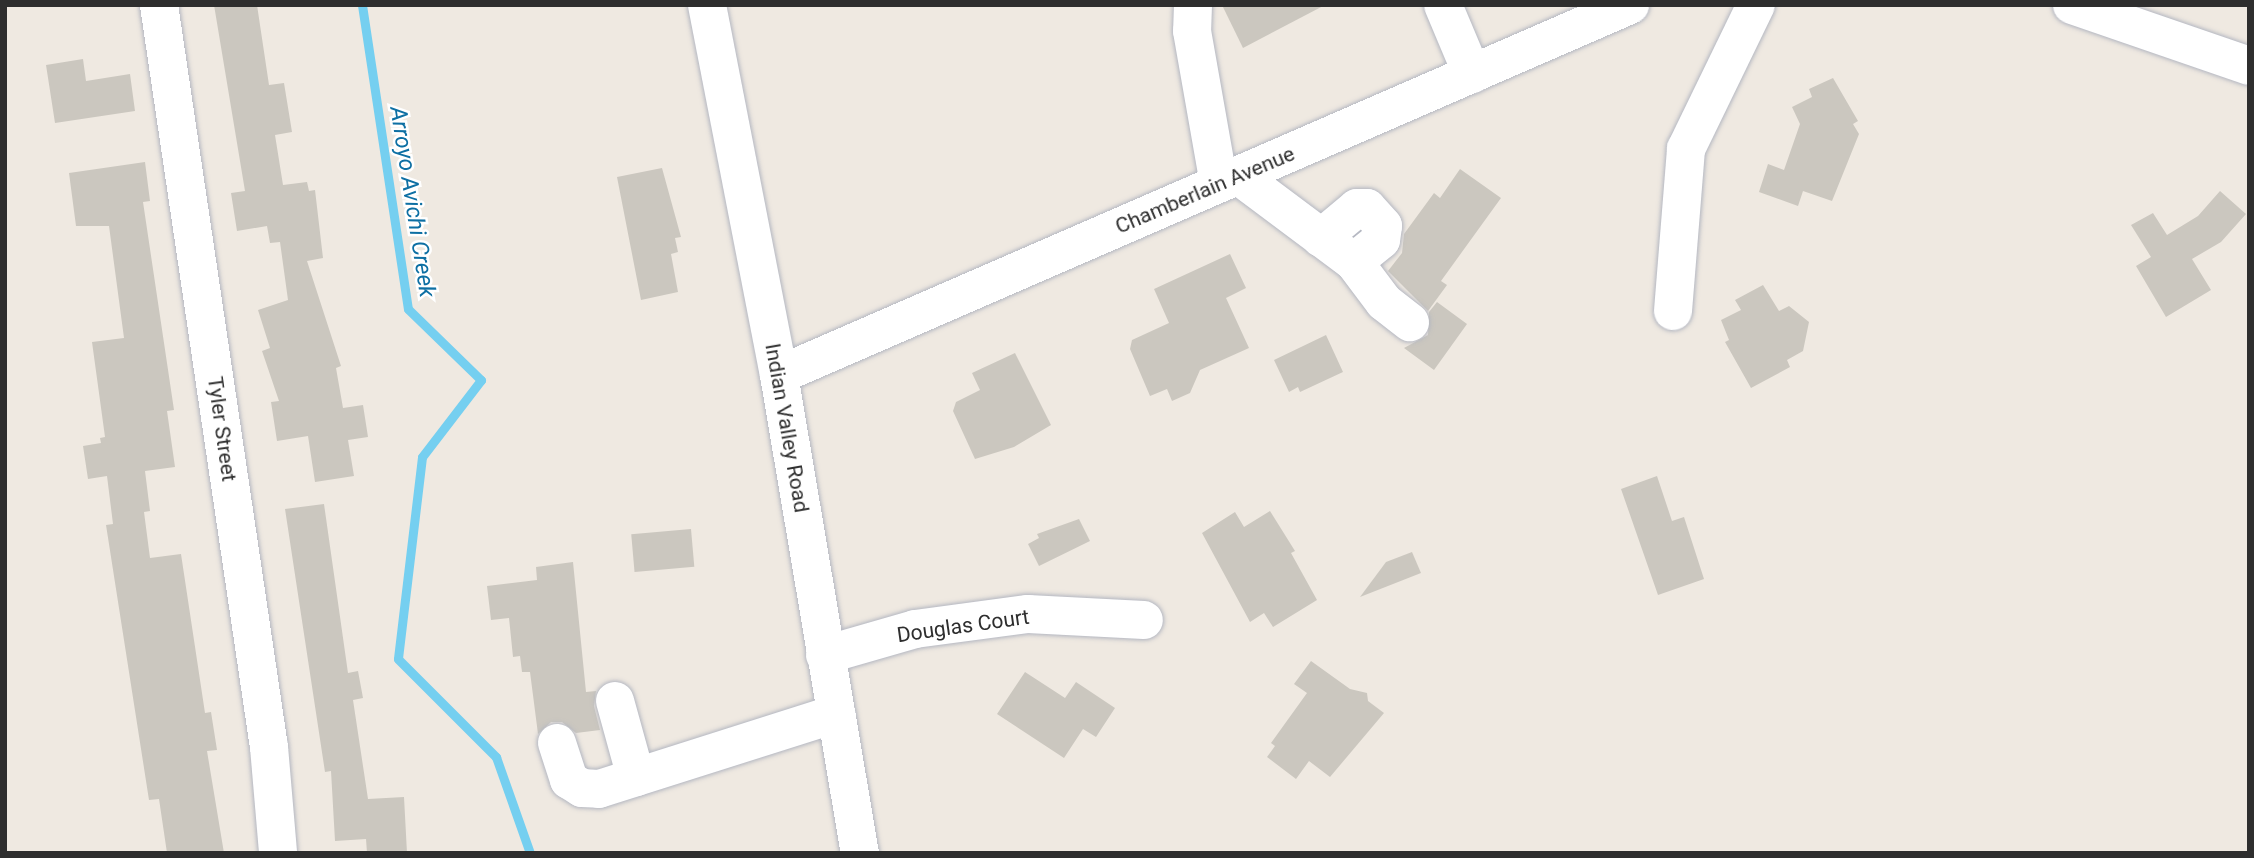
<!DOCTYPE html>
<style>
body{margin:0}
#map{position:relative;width:2254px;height:858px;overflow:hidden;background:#efe9e1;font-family:Roboto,sans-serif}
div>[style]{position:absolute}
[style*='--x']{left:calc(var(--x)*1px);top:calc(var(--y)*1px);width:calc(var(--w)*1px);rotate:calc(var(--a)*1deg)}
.stream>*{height:9px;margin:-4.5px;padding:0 4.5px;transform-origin:4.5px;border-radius:4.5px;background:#75cff0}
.building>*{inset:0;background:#cbc7bf;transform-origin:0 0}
.roads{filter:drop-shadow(0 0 2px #b4b7c1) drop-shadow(0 0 2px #b4b7c1)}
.minor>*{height:38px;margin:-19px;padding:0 19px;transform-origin:19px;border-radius:19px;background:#fff}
span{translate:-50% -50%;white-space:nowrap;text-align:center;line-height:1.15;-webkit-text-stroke:5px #fff;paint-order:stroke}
.street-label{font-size:21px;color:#2e2e2e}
.water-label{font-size:23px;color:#0d6fa3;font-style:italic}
.frame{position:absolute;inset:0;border:7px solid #2e2e2e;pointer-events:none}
</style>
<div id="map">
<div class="stream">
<i style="--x:362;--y:5;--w:307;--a:81.4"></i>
<i style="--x:408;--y:309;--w:102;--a:44.2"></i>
<i style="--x:481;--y:380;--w:97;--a:127.5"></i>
<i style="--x:422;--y:457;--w:203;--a:96.8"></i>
<i style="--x:398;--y:659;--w:139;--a:45"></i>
<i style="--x:496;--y:757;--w:102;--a:70.5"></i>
</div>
<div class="building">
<i style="clip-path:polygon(214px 5px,257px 5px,269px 85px,284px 83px,292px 132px,275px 135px,283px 185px,307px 182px,309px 191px,315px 190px,323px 258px,307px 261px,341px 366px,336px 368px,343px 408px,363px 405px,368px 437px,348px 440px,354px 476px,315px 482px,308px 436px,277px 441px,271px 402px,279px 401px,262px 351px,270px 348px,258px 310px,288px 300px,280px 242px,270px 243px,267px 226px,237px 231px,231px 193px,245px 191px)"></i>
<i style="clip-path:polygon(1222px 5px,1325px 5px,1243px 48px)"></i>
<i style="clip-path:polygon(83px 59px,86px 81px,130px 74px,135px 111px,55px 123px,46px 65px)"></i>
<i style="clip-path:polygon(1833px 78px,1858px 121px,1853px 124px,1859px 134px,1832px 201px,1803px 191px,1798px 206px,1759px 192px,1768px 164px,1784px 170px,1800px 124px,1792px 107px,1812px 97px,1809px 89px)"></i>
<i style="clip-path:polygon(145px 162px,150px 201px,143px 202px,174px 410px,167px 411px,175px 467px,145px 471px,150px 511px,144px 512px,150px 558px,181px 554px,205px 713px,211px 712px,217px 750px,207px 751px,224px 853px,167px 853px,159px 799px,149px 800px,106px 525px,113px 524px,107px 476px,88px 479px,83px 446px,101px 443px,100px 438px,105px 437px,92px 342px,124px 338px,109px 226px,76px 226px,69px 173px)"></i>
<i style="clip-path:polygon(662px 168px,681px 237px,675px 238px,678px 252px,671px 254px,678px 292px,641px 300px,617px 177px)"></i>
<i style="clip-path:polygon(1460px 169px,1501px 198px,1441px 281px,1447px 285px,1428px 311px,1388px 271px,1402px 253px,1404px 234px,1434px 193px,1440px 198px)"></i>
<i style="clip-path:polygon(2220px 191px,2246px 214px,2221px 242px,2192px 259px,2211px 290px,2166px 317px,2136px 266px,2151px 257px,2131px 225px,2153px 213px,2167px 235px,2198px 216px)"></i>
<i style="clip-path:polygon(1230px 254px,1246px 288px,1226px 298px,1249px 348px,1200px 370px,1190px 393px,1172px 401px,1167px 389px,1150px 396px,1130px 349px,1132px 340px,1169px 323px,1154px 289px)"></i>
<i style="clip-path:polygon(1763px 285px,1779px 311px,1789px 306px,1809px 322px,1803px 351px,1787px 360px,1790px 367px,1751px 388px,1725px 342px,1729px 340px,1721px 320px,1741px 310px,1735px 300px)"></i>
<i style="clip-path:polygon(1437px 302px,1467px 324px,1434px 370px,1404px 348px,1428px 335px,1429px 312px)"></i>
<i style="clip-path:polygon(1326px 335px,1343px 372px,1300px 392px,1298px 387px,1289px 392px,1274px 360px)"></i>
<i style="clip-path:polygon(1015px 353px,1051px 425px,1014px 447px,975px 459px,953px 411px,956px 402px,980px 390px,972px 373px)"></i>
<i style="clip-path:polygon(1657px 476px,1672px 521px,1684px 517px,1704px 579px,1658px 595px,1621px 489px)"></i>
<i style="clip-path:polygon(324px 504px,348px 673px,358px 671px,363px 698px,353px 700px,368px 799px,404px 797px,407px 853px,367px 853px,366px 839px,335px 841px,331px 771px,325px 772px,285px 509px)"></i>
<i style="clip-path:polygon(1270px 511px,1295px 551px,1291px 553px,1317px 600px,1273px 627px,1264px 613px,1250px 622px,1202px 533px,1235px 512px,1244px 527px)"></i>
<i style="clip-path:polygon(1079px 519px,1090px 541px,1039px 566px,1028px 544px,1039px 538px,1037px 534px)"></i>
<i style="left:691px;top:529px;width:38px;height:60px;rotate:85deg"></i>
<i style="clip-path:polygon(1412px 552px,1421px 573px,1360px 597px,1386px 562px)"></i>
<i style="clip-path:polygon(573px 562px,586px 692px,596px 691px,594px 706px,600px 730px,576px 733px,562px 722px,551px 722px,538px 734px,530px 672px,522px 672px,520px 656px,513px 657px,509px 618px,491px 620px,487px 586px,537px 580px,536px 567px)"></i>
<i style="clip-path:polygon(1311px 661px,1350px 689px,1367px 693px,1368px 701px,1384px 713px,1330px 777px,1309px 761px,1296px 779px,1267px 757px,1275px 746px,1271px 743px,1307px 693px,1294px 684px)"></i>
<i style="clip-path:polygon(1025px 672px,1065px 698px,1076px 682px,1115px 708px,1096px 737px,1083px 729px,1064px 758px,997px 714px)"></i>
</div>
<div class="roads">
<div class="minor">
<i style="--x:159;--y:5;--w:750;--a:81.57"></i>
<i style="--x:269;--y:747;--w:106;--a:85.1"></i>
<i style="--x:707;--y:5;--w:377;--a:79"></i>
<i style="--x:779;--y:375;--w:485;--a:80.4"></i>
<i style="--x:1193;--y:5;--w:26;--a:92"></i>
<i style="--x:1192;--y:31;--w:155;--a:80"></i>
<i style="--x:1443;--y:5;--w:75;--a:67.2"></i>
<i style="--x:2072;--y:5;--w:187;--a:19"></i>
<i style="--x:1239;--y:176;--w:144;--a:36.8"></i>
<i style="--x:1354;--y:262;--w:50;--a:53.1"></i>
<i style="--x:1384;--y:302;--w:33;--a:38"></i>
<i style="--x:1321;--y:238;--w:47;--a:-39.8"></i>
<i style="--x:1357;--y:208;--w:10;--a:0"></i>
<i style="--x:1367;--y:208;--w:24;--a:48"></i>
<i style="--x:1383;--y:226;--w:14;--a:98"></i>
<i style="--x:1381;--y:240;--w:35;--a:141"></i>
<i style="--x:1673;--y:311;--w:163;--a:-85.4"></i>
<i style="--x:1686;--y:149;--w:160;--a:-64.1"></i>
<i style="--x:779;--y:375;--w:928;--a:-23.5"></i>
<i style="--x:825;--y:655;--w:94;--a:-16.1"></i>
<i style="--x:915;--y:629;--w:114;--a:-7.6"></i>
<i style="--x:1028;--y:614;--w:116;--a:3"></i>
<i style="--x:615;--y:701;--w:79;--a:74.6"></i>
<i style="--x:557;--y:743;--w:39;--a:72"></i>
<i style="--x:569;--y:780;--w:15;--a:32"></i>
<i style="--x:582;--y:788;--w:17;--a:3"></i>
<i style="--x:599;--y:789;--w:249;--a:-17.6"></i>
</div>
</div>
<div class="street-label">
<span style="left:1205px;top:190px;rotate:-23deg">Chamberlain Avenue</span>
<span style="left:787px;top:428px;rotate:80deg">Indian Valley Road</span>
<span style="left:222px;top:429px;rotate:82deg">Tyler Street</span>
<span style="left:963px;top:626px;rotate:-8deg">Douglas Court</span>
</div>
<div class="water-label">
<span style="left:412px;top:202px;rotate:81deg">Arroyo Avichi Creek</span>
</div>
<div class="frame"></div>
</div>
